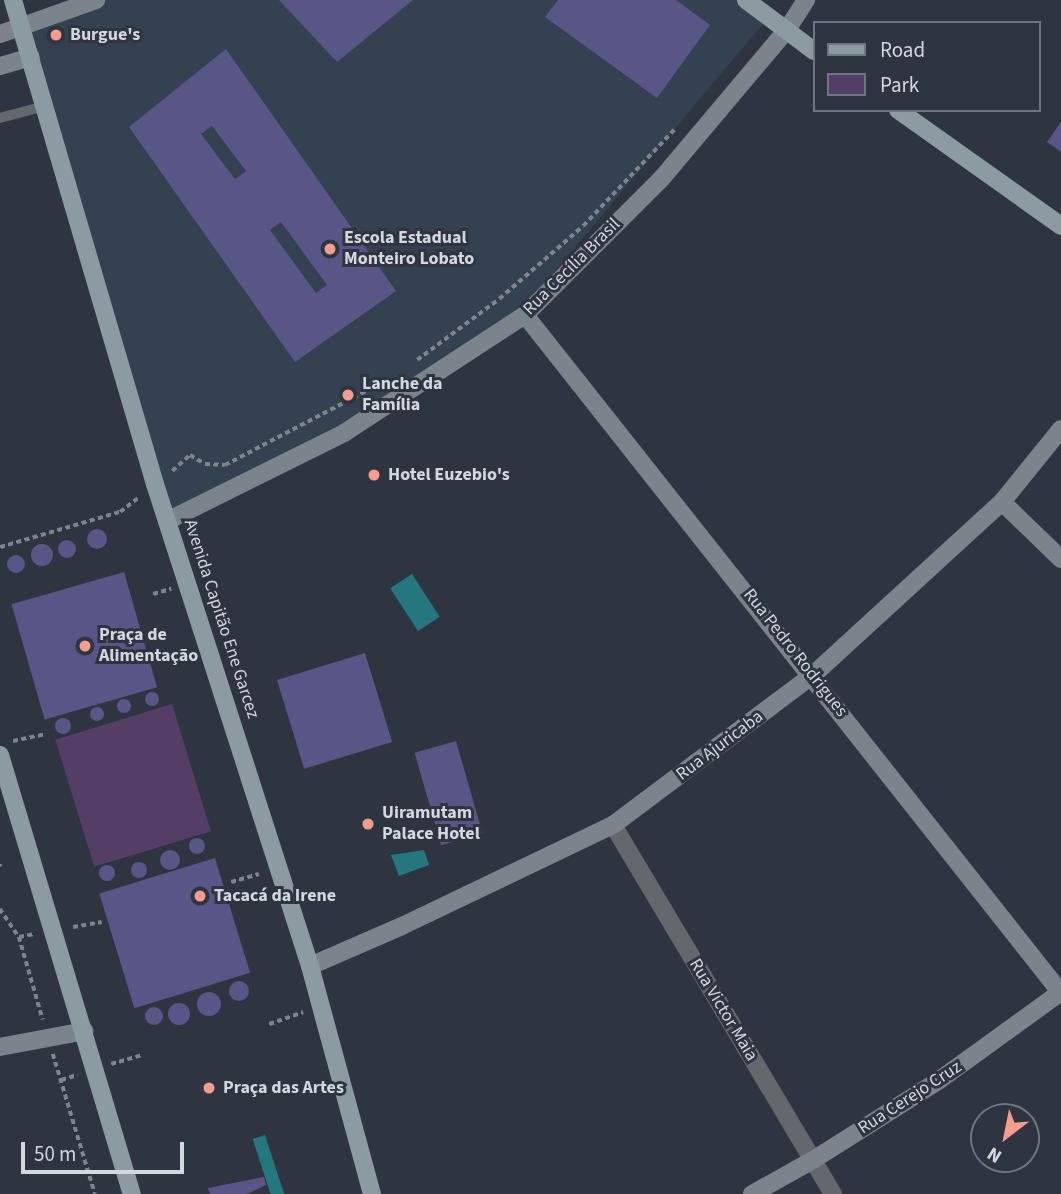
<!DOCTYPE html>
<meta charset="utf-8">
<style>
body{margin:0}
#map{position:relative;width:1061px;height:1194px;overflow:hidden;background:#2e3540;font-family:"Source Sans 3",sans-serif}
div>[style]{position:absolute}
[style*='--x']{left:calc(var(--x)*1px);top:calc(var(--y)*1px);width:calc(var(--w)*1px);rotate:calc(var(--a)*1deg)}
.built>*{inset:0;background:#354050}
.green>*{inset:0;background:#553e66;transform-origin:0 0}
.water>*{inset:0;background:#24767f;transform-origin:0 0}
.building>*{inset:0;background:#575686;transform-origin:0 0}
.round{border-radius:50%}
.path>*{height:3.5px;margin-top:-1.75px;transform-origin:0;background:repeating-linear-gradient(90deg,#7e848d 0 5px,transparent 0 8.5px)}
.lane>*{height:10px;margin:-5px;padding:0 5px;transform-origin:5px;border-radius:5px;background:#62686c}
.street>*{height:18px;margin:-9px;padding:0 9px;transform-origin:9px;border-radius:9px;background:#62686c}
.secondary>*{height:18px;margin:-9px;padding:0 9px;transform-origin:9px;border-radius:9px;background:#7a848a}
.primary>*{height:18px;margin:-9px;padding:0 9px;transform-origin:9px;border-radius:9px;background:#8d9aa1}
.dots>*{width:19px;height:19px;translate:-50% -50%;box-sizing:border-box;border:4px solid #2e3540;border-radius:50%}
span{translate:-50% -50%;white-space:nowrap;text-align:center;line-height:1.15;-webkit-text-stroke:6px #2e3540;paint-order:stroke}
.poi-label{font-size:18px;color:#d3d7de;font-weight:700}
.left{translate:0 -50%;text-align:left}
.street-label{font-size:18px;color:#d3d7de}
.legend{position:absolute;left:813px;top:21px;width:228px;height:91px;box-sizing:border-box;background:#2e3540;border:2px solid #70767f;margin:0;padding:9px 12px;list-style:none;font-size:21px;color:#d3d7de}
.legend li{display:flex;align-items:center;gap:14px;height:35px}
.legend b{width:35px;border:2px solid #70767f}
.north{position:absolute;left:970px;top:1103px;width:70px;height:70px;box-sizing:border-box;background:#2e3540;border:2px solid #70767f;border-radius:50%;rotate:212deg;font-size:19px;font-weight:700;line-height:28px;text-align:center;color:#d3d7de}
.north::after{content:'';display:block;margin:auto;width:24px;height:32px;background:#f59c90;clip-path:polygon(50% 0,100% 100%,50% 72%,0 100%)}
.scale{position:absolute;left:21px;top:1142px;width:163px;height:32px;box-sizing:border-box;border:4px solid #d3d7de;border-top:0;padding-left:9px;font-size:21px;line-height:24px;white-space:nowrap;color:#d3d7de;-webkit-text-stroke:5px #2e3540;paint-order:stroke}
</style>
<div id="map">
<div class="built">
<i style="clip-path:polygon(96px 0,743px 0,768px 18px,509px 326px,350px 425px,167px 520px,22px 28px)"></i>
</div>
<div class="green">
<i style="left:172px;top:704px;width:133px;height:122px;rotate:73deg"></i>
</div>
<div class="water">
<i style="left:412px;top:574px;width:51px;height:26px;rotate:57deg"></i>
<i style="clip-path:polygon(424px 850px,429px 865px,399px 876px,391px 855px)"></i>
<i style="left:265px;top:1135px;width:62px;height:13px;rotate:72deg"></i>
</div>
<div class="building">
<i style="clip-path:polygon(279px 0,413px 0,337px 62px)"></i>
<i style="clip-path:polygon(558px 0,676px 0,710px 25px,657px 98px,545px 17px)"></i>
<i style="clip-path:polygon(evenodd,226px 49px,396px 291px,295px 362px,129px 127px,226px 49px,212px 126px,246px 171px,235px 179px,201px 134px,212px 126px,226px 49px,281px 222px,327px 285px,316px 293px,270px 230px,281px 222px)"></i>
<i style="clip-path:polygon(1061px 122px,1061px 152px,1047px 142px)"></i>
<i class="round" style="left:87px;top:529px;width:20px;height:20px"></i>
<i class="round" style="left:58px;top:540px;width:18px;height:18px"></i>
<i class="round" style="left:31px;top:544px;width:22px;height:22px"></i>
<i class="round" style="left:7px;top:555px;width:18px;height:18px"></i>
<i style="left:124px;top:572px;width:120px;height:117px;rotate:74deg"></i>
<i style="left:365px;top:653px;width:93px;height:92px;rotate:73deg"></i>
<i class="round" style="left:145px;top:692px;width:14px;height:14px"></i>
<i class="round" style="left:117px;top:699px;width:14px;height:14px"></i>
<i class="round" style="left:90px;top:707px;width:14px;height:14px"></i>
<i class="round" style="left:55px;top:718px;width:16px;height:16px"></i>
<i style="left:456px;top:741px;width:96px;height:43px;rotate:74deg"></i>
<i class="round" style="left:189px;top:838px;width:16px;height:16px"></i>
<i class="round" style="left:160px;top:850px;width:20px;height:20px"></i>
<i style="left:215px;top:858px;width:120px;height:121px;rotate:73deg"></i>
<i class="round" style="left:131px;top:862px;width:16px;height:16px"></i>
<i class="round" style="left:99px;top:865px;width:16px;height:16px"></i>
<i class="round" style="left:229px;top:981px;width:20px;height:20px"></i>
<i class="round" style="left:197px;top:992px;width:24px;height:24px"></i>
<i class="round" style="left:168px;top:1003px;width:22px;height:22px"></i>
<i class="round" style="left:145px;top:1007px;width:18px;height:18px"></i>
<i style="clip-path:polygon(264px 1177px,266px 1185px,247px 1194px,210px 1194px,208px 1188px)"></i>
</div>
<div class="path">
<i style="--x:417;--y:360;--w:102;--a:-36.6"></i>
<i style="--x:499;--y:299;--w:111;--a:-41"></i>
<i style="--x:583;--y:226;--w:135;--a:-46.5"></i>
<i style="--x:172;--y:471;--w:24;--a:-42"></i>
<i style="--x:190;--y:455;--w:17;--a:31"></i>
<i style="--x:205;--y:464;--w:20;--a:3"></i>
<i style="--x:225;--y:465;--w:176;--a:-27.7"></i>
<i style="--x:0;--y:547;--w:125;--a:-16.3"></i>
<i style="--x:120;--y:512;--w:23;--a:-38"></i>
<i style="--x:153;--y:594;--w:19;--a:-16"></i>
<i style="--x:13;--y:741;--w:33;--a:-12"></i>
<i style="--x:0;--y:864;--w:3;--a:90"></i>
<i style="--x:231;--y:882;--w:29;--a:-16"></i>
<i style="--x:0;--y:909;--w:34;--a:56"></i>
<i style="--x:19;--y:937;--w:86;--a:73.9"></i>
<i style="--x:73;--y:927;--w:29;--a:-10"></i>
<i style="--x:19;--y:937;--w:15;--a:-11"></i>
<i style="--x:269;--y:1024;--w:36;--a:-19"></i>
<i style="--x:53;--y:1054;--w:146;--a:73.3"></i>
<i style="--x:111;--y:1064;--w:33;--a:-16"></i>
<i style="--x:61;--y:1080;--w:17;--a:-17"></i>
</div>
<div class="lane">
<i style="--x:0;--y:118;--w:47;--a:-14.9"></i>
</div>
<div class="street">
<i style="--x:613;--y:825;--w:430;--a:59.2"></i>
</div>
<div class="secondary">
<i style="--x:0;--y:34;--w:102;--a:-19.5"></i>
<i style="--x:0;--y:66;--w:32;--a:-16"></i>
<i style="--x:525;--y:315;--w:864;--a:51.67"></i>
<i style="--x:1002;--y:502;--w:82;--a:44"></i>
<i style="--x:167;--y:521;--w:198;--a:-26.4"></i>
<i style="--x:344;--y:433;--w:216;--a:-33.1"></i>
<i style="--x:525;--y:315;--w:194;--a:-45"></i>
<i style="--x:662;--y:178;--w:192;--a:-49.9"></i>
<i style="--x:786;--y:31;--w:37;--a:-57"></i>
<i style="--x:310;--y:966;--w:100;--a:-23.5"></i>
<i style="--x:402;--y:926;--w:234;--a:-25.6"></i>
<i style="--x:613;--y:825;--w:250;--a:-36.9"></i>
<i style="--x:813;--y:675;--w:256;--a:-42.5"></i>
<i style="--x:1002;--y:502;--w:94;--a:-51.1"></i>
<i style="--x:0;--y:1047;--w:86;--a:-10.7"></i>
<i style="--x:752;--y:1194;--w:70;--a:-29.1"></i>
<i style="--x:813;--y:1160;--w:148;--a:-32.3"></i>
<i style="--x:938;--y:1081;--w:152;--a:-35.9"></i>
</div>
<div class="primary">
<i style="--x:13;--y:0;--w:504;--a:73.65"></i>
<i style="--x:155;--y:484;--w:506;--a:72.17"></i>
<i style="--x:310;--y:966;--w:236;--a:74.8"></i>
<i style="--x:746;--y:0;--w:85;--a:36.9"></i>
<i style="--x:898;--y:110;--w:200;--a:35.4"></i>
<i style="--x:0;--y:755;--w:458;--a:73.3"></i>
</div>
<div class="dots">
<i style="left:56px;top:35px;background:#f59c90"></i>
<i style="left:330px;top:249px;background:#f59c90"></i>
<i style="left:348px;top:395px;background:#f59c90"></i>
<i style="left:374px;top:475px;background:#f59c90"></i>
<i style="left:85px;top:646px;background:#f59c90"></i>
<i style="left:368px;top:824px;background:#f59c90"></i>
<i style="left:200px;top:896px;background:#f59c90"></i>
<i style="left:209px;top:1088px;background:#f59c90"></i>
</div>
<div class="poi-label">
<span class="left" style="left:70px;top:35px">Burgue's</span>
<span class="left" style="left:344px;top:249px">Escola Estadual<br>Monteiro Lobato</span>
<span class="left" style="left:362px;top:395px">Lanche da<br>Família</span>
<span class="left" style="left:388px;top:475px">Hotel Euzebio's</span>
<span class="left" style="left:99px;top:646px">Praça de<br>Alimentação</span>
<span class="left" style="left:382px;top:824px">Uiramutam<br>Palace Hotel</span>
<span class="left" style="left:214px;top:896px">Tacacá da Irene</span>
<span class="left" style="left:223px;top:1088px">Praça das Artes</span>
</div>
<div class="street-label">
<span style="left:572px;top:267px;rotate:-45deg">Rua Cecília Brasil</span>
<span style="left:221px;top:619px;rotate:72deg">Avenida Capitão Ene Garcez</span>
<span style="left:795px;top:653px;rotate:52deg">Rua Pedro Rodrigues</span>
<span style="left:720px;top:746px;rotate:-37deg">Rua Ajuricaba</span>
<span style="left:723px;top:1010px;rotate:59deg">Rua Victor Maia</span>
<span style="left:910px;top:1098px;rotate:-33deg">Rua Cerejo Cruz</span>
</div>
<ul class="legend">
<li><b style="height:9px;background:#8d9aa1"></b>Road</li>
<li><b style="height:19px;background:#553e66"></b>Park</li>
</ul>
<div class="north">N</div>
<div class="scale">50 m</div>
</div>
